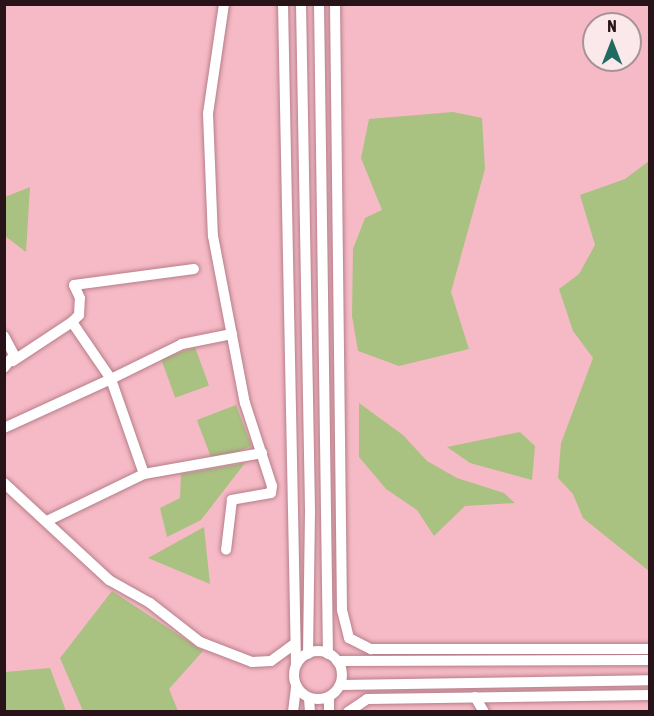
<!DOCTYPE html>
<style>
body{margin:0}
#map{position:relative;width:654px;height:716px;overflow:hidden;background:#f6bac6;font-family:"Asap Condensed",sans-serif}
div>[style]{position:absolute}
[style*='--x']{left:calc(var(--x)*1px);top:calc(var(--y)*1px);width:calc(var(--w)*1px);rotate:calc(var(--a)*1deg)}
.green>*{inset:0;background:#a9c281;transform-origin:0 0}
.roads{filter:drop-shadow(0 0 2px #b57e89) drop-shadow(0 0 2px #b57e89)}
.minor>*{height:10px;margin:-5px;padding:0 5px;transform-origin:5px;border-radius:5px;background:#fff}
.minor>.ring{margin:-5px;padding:0;box-sizing:content-box;background:none;border:10px solid #fff;border-radius:50%}
span{translate:-50% -50%;white-space:nowrap;text-align:center;line-height:1.15;-webkit-text-stroke:4.5px #fbe8eb;paint-order:stroke}
.frame{position:absolute;inset:0;border:6px solid #281318;pointer-events:none}
.north{position:absolute;left:582px;top:12px;width:60px;height:60px;box-sizing:border-box;background:#fbe8eb;border:2px solid #a79397;border-radius:50%;rotate:0deg;font-size:16px;font-weight:700;line-height:24px;text-align:center;color:#281318}
.north::after{content:'';display:block;margin:auto;width:21px;height:27px;background:#206a62;clip-path:polygon(50% 0,100% 100%,50% 72%,0 100%)}
</style>
<div id="map">
<div class="green">
<i style="clip-path:polygon(453px 112px,482px 118px,485px 169px,451px 292px,469px 349px,399px 366px,358px 351px,352px 316px,353px 249px,365px 218px,382px 210px,361px 158px,369px 119px)"></i>
<i style="clip-path:polygon(649px 161px,649px 571px,583px 518px,573px 494px,558px 478px,561px 443px,593px 358px,573px 331px,559px 289px,579px 274px,595px 245px,580px 195px,625px 179px)"></i>
<i style="clip-path:polygon(30px 187px,26px 252px,5px 236px,5px 197px)"></i>
<i style="left:195px;top:347px;width:41px;height:36px;rotate:70deg"></i>
<i style="clip-path:polygon(359px 403px,403px 435px,427px 461px,457px 478px,504px 493px,515px 503px,465px 506px,434px 536px,417px 510px,386px 489px,359px 457px)"></i>
<i style="left:236px;top:405px;width:44px;height:42px;rotate:69deg"></i>
<i style="clip-path:polygon(520px 432px,535px 446px,532px 480px,470px 463px,447px 447px)"></i>
<i style="clip-path:polygon(245px 463px,201px 520px,167px 537px,160px 508px,180px 498px,181px 474px)"></i>
<i style="clip-path:polygon(204px 527px,210px 584px,148px 558px)"></i>
<i style="clip-path:polygon(112px 591px,203px 651px,169px 689px,178px 711px,83px 711px,60px 658px)"></i>
<i style="clip-path:polygon(50px 668px,66px 711px,5px 711px,5px 672px)"></i>
</div>
<div class="roads">
<div class="minor">
<i style="--x:224;--y:4;--w:111;--a:98.3"></i>
<i style="--x:208;--y:114;--w:122;--a:87.7"></i>
<i style="--x:213;--y:236;--w:170;--a:79.2"></i>
<i style="--x:245;--y:403;--w:87;--a:72"></i>
<i style="--x:272;--y:486;--w:7;--a:98"></i>
<i style="--x:271;--y:493;--w:40;--a:170"></i>
<i style="--x:232;--y:500;--w:50;--a:96.8"></i>
<i style="--x:283;--y:4;--w:660;--a:88.87"></i>
<i style="--x:301;--y:4;--w:507;--a:88.98"></i>
<i style="--x:310;--y:511;--w:143;--a:90.8"></i>
<i style="--x:319;--y:4;--w:650;--a:89.21"></i>
<i style="--x:335;--y:4;--w:606;--a:89.34"></i>
<i style="--x:342;--y:610;--w:29;--a:76"></i>
<i style="--x:349;--y:638;--w:25;--a:27"></i>
<i style="--x:371;--y:649;--w:279;--a:0"></i>
<i style="--x:72;--y:322;--w:10;--a:-45"></i>
<i style="--x:79;--y:315;--w:17;--a:-87"></i>
<i style="--x:80;--y:298;--w:14;--a:-115"></i>
<i style="--x:74;--y:285;--w:121;--a:-7.6"></i>
<i style="--x:4;--y:336;--w:21;--a:62"></i>
<i style="--x:14;--y:355;--w:16;--a:128"></i>
<i style="--x:4;--y:428;--w:118;--a:-24.6"></i>
<i style="--x:111;--y:379;--w:69;--a:-124.4"></i>
<i style="--x:72;--y:322;--w:71;--a:146.5"></i>
<i style="--x:144;--y:474;--w:120;--a:-10.1"></i>
<i style="--x:4;--y:483;--w:143;--a:42.7"></i>
<i style="--x:109;--y:580;--w:47;--a:29.3"></i>
<i style="--x:150;--y:603;--w:63;--a:38"></i>
<i style="--x:200;--y:642;--w:56;--a:21"></i>
<i style="--x:252;--y:662;--w:19;--a:-3"></i>
<i style="--x:271;--y:661;--w:27;--a:-36"></i>
<i style="--x:49;--y:520;--w:106;--a:-25.8"></i>
<i style="--x:144;--y:474;--w:101;--a:-109.2"></i>
<i style="--x:111;--y:379;--w:79;--a:-26.2"></i>
<i style="--x:182;--y:344;--w:51;--a:-11.3"></i>
<i class="ring" style="left:294px;top:651px;width:38px;height:38px"></i>
<i style="--x:337;--y:661;--w:313;--a:-0.2"></i>
<i style="--x:340;--y:685;--w:310;--a:-0.9"></i>
<i style="--x:329;--y:697;--w:15;--a:90"></i>
<i style="--x:475;--y:697;--w:17;--a:59"></i>
<i style="--x:309;--y:698;--w:14;--a:86"></i>
<i style="--x:293;--y:712;--w:26;--a:-83"></i>
<i style="--x:348;--y:712;--w:23;--a:-34"></i>
<i style="--x:367;--y:699;--w:283;--a:-0.8"></i>
</div>
</div>
<div class="frame"></div>
<div class="north">N</div>
</div>
